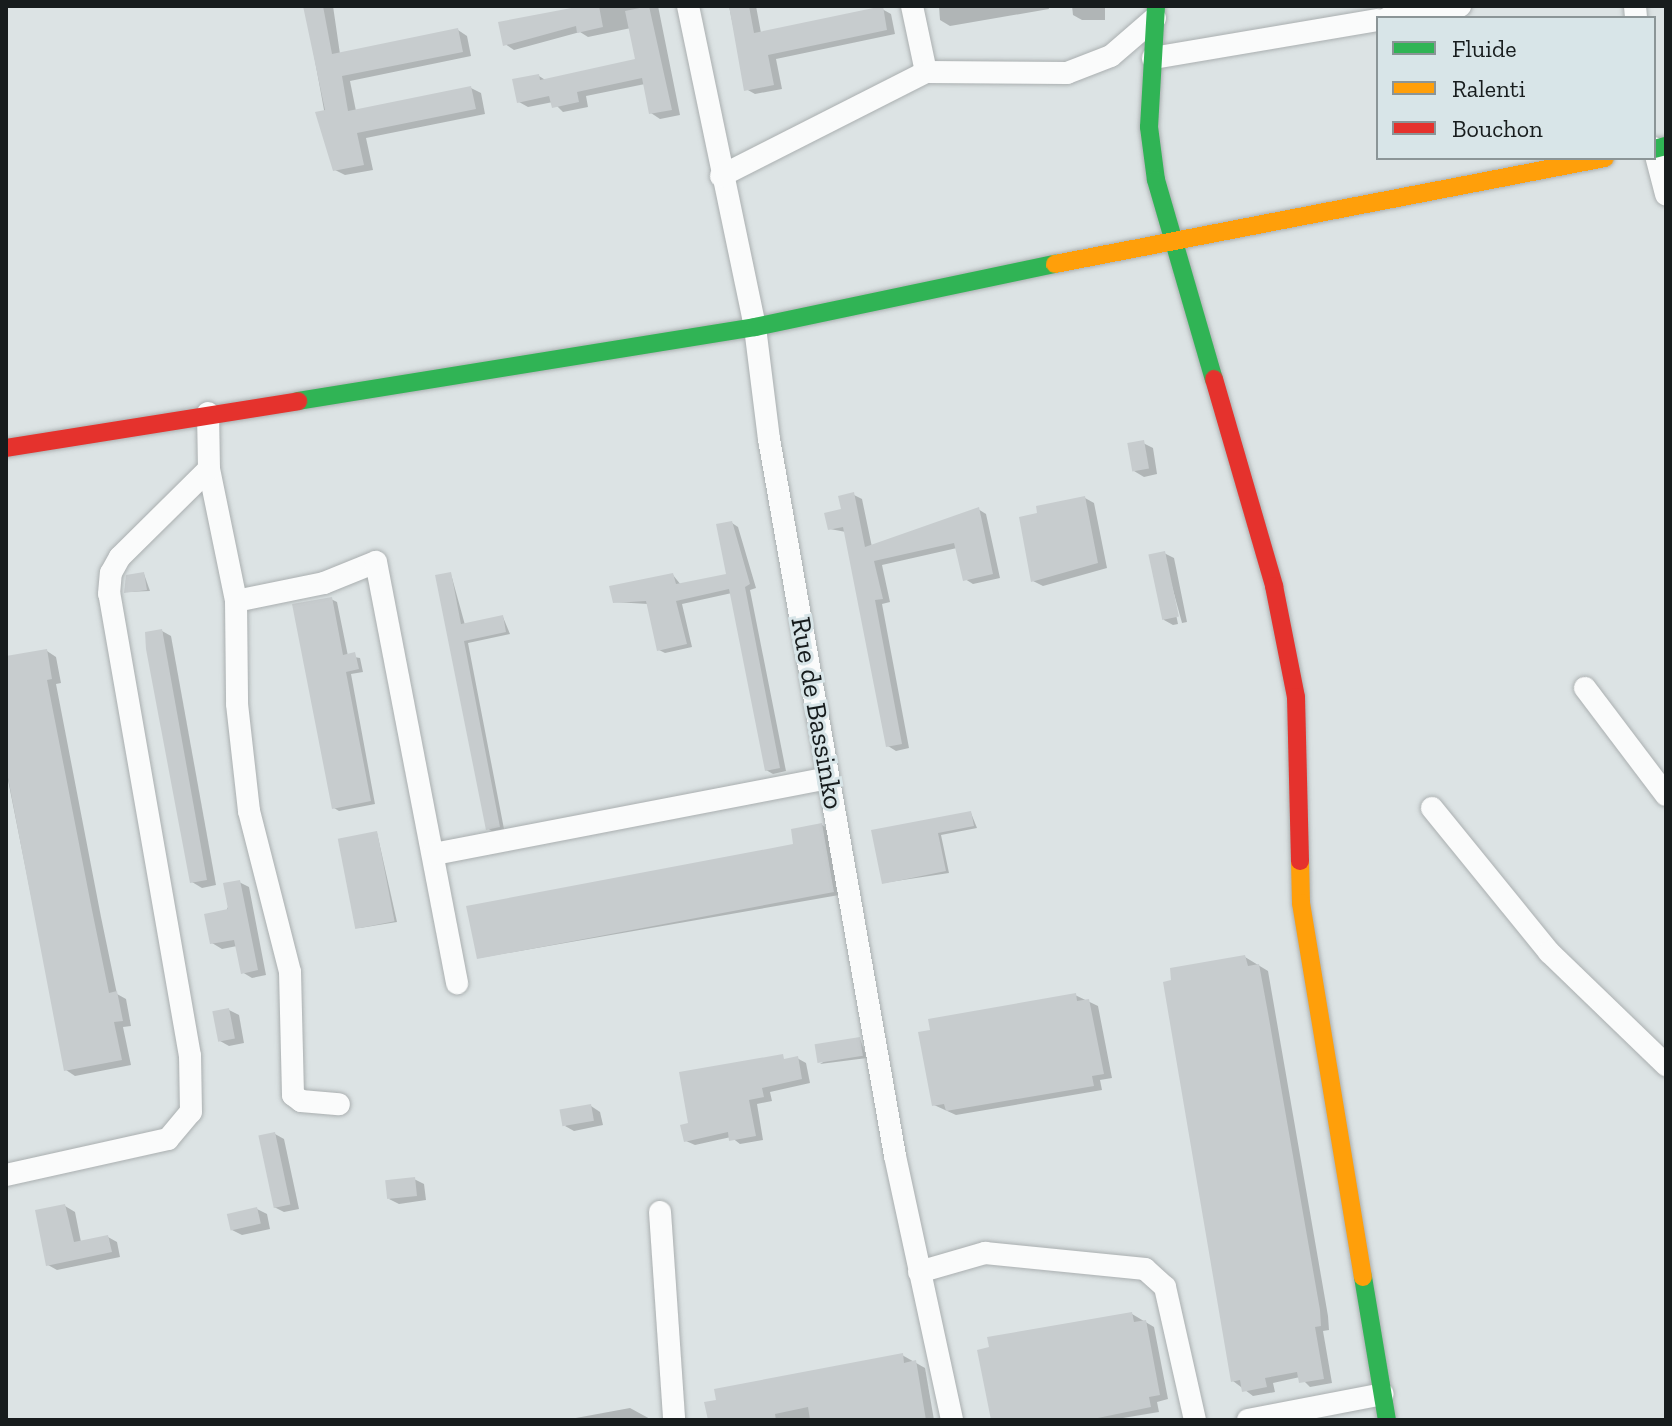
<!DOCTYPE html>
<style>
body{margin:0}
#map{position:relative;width:1672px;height:1426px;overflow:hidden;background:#dce3e4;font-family:"Zilla Slab",serif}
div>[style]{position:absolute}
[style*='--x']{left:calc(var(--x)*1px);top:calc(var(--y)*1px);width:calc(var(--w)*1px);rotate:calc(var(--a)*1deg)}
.shadow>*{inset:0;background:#0003}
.building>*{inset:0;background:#c7ccce;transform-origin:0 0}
.roads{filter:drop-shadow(0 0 2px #aaafb0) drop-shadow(0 0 2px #aaafb0)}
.street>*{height:22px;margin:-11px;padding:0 11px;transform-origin:11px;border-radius:11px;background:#fafbfb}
.fast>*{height:18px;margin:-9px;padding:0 9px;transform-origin:9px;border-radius:9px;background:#30b455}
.slow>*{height:18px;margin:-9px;padding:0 9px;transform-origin:9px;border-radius:9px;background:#ff9f0a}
.jam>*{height:18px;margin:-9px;padding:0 9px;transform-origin:9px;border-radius:9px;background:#e5322d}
span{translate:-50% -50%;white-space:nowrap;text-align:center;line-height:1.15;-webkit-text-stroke:6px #d8e5e8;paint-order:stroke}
.street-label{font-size:28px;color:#171c1d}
.frame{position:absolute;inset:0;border:8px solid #171c1d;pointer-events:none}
.legend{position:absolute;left:1376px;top:16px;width:280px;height:144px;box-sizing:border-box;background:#d8e5e8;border:2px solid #8b9597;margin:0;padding:10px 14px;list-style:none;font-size:24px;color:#171c1d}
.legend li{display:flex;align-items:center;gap:16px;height:40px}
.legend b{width:40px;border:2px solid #8b9597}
</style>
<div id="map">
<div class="shadow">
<i style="clip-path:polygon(305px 6px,333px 6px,340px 54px,458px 30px,467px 36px,471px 56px,350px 81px,356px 111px,471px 88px,481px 93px,485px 114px,366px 138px,373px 170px,345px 175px,335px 170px)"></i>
<i style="clip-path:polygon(590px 6px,658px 6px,680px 115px,660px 119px,651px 113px,645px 84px,586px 96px,588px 107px,563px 112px,553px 102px,528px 107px,519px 102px,539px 76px,547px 81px,637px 61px,631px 28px,588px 37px,580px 32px,514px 50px,505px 44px)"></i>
<i style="clip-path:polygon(729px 6px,756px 6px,761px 33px,882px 9px,891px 14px,895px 34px,776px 59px,782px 89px,755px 94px,746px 89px)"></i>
<i style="clip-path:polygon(939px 6px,1048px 6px,1049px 9px,950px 26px,940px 20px)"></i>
<i style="clip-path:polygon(1072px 6px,1105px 6px,1105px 20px,1082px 20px,1073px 15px)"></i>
<i style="clip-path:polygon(1143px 443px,1153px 448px,1157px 474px,1144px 477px,1134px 471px)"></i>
<i style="clip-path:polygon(854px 495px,862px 499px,872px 547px,978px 509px,986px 514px,1000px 578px,973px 584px,965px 579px,957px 548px,882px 565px,890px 602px,882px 604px,909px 748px,896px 751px,888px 746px,846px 532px,830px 529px)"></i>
<i style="clip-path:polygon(1085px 498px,1094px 503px,1107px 568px,1043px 586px,1033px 581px,1040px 515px)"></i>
<i style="clip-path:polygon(732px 523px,738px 527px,756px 588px,750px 590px,786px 771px,773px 774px,766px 770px,732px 593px,682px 604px,692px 647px,665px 653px,659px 650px,648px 604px,614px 602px,673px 575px,681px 585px,729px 575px)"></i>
<i style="clip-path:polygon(1164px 553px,1174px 558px,1187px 622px,1182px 623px,1164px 557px,1178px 624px,1173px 625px,1164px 620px,1150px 556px)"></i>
<i style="clip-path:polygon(144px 574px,150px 591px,127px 592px)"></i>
<i style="clip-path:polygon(451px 574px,465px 625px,503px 617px,510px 634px,468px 643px,504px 829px,492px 831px,487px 828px)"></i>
<i style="clip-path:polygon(331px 599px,337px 602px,348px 656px,360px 658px,363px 672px,351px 674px,375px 804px,339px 811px,334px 808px)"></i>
<i style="clip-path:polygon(162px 631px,171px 636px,216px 885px,202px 888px,192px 882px)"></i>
<i style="clip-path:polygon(47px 651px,56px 657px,61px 683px,56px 684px,101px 917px,117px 994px,126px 999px,131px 1026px,123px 1027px,131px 1065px,75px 1076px,66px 1070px,6px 770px,6px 658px)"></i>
<i style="clip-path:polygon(971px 813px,977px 828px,941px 835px,949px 873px,883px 883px,873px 832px)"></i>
<i style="clip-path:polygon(822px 825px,827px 828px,839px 895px,479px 958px,796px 845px)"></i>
<i style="clip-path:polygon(377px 833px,397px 922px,360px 928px,356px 926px)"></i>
<i style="clip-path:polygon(239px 882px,249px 887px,266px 975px,252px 978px,242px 972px,237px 946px,222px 949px,212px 943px)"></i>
<i style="clip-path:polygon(1245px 957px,1268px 971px,1328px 1316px,1329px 1330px,1323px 1331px,1332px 1383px,1310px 1387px,1300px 1377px,1273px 1383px,1275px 1392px,1253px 1396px,1233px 1381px)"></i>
<i style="clip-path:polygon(1075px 995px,1098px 1006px,1112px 1078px,1100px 1080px,1102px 1090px,956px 1115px,934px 1105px)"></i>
<i style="clip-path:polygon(229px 1010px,239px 1015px,244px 1043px,229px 1046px,220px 1041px)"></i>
<i style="clip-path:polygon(860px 1039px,867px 1058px,820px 1064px)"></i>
<i style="clip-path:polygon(797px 1058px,806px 1063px,810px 1083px,770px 1092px,772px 1101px,757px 1104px,763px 1140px,740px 1144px,731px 1137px,695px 1145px,686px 1141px)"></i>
<i style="clip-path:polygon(591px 1106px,600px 1112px,603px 1125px,574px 1131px,565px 1126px)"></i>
<i style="clip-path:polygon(275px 1134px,284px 1139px,299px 1209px,284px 1212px,274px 1207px)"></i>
<i style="clip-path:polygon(414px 1179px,424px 1184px,426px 1200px,399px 1204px,389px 1199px)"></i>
<i style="clip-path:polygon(65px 1206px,75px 1212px,81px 1242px,108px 1237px,117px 1242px,120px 1257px,57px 1270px,48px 1265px)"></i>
<i style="clip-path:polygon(257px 1209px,267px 1214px,270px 1229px,242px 1235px,232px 1230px)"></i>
<i style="clip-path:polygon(1132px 1314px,1154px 1327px,1168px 1399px,1157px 1402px,1159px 1412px,1111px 1420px,993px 1420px)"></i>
<i style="clip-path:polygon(902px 1355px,925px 1368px,934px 1420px,710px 1420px)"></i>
<i style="clip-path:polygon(630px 1408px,652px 1420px,565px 1420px)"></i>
</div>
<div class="building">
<i style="clip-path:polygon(303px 6px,323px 6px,332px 54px,458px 28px,463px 52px,342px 76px,348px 111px,471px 86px,476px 109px,357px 133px,364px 165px,333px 171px,315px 112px,325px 110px)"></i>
<i style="clip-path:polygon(582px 6px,599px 6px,603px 27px,577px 33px,576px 26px,503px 46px,498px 22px)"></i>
<i style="clip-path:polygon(649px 6px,672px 110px,649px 114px,642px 78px,577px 92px,579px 102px,552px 108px,549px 96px,517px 103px,512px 79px,539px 74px,540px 80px,635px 59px,625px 11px)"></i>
<i style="clip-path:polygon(729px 6px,749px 6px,754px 33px,883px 6px,887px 30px,768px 55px,774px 85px,744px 91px)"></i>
<i style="left:1144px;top:440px;width:29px;height:17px;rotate:80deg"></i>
<i style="clip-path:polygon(854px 492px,865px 547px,979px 507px,993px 574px,963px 581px,954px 543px,874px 561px,883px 599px,875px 600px,902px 744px,886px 747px,843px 527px,828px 530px,824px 513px,841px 509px,838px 496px)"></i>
<i style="clip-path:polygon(1085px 496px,1098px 563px,1031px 582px,1019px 517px,1037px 513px,1036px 506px)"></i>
<i style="clip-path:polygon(732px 521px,750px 584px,745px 587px,780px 768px,765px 771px,729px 589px,676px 601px,687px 644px,657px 651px,646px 601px,613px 603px,609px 586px,673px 573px,676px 584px,726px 574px,716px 524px)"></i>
<i style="left:1165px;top:551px;width:67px;height:17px;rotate:78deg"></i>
<i style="clip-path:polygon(144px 572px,147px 590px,124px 593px,126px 575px)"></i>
<i style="clip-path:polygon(451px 572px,461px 624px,503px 615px,506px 632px,464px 641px,500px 827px,486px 830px,435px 575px)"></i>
<i style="clip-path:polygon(332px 597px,343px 655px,355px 652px,359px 669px,346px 672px,371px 801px,332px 809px,292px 604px)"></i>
<i style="clip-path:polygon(162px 629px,207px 880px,190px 883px,146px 649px,145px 632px)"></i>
<i style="clip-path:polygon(47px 649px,52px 679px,47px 680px,92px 910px,109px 993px,117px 991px,123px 1021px,114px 1022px,122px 1060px,64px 1071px,6px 767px,6px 656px)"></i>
<i style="clip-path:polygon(971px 811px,974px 826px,938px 833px,946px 871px,882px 884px,871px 830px)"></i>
<i style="clip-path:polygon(822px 823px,834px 892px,477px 959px,466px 906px,793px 844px,791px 829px)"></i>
<i style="left:377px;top:831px;width:92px;height:40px;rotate:79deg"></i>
<i style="clip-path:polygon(240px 880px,258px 970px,241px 974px,234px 940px,210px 944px,204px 914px,228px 909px,223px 883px)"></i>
<i style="clip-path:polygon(1245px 955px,1248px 966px,1259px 964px,1268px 1013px,1320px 1310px,1321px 1326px,1315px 1327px,1324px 1379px,1299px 1383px,1297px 1372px,1265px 1378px,1267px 1387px,1242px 1392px,1240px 1380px,1231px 1382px,1163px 982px,1171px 980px,1170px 968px)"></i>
<i style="clip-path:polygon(1076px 993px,1077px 1001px,1089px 999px,1104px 1074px,1092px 1076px,1094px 1086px,946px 1111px,944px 1104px,932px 1106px,918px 1032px,930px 1030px,928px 1019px)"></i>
<i style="left:229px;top:1008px;width:31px;height:17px;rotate:79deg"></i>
<i style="left:860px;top:1037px;width:19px;height:46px;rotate:81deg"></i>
<i style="clip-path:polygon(783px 1054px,784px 1059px,798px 1056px,802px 1079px,762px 1088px,764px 1097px,749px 1100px,756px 1136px,729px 1141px,728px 1132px,684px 1142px,680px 1125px,688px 1123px,679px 1072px)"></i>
<i style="left:591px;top:1104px;width:17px;height:32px;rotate:80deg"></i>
<i style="left:275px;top:1132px;width:74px;height:17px;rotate:78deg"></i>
<i style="left:415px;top:1177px;width:19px;height:30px;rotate:84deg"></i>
<i style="clip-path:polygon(65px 1204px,74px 1242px,108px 1235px,112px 1252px,46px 1266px,35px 1210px)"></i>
<i style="left:257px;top:1207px;width:17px;height:31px;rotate:77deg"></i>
<i style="clip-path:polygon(1132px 1312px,1134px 1322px,1146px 1320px,1160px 1395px,1149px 1397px,1151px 1407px,1088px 1420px,991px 1420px,977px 1350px,989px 1347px,987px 1337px)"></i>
<i style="clip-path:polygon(903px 1353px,904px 1363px,916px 1360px,926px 1420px,810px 1420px,808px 1407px,775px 1414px,776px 1420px,708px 1420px,704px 1402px,716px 1400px,714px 1389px)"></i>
</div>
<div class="roads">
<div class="street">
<i style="--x:688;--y:6;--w:328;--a:78.2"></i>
<i style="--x:755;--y:327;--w:113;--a:82.9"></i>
<i style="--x:769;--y:439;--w:728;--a:80.03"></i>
<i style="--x:895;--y:1156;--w:270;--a:77.8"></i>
<i style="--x:912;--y:6;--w:67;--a:78"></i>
<i style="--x:1635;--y:6;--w:12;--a:85"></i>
<i style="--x:1388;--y:18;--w:73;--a:-9.5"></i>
<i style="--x:1153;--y:58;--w:228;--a:-9.6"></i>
<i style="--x:1654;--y:148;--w:48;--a:75.4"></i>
<i style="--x:721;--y:176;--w:230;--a:-26.9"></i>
<i style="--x:926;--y:72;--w:141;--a:0.4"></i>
<i style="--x:1067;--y:73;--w:47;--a:-21.1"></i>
<i style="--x:1111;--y:56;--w:58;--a:-40.8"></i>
<i style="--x:209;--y:469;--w:135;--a:78.4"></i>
<i style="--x:236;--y:601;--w:103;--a:89.4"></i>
<i style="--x:237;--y:704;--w:108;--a:83.6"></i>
<i style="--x:249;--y:811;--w:166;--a:75.7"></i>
<i style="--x:290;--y:972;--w:123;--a:88.6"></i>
<i style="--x:293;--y:1095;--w:10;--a:37"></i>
<i style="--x:301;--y:1101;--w:38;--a:5"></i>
<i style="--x:236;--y:601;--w:90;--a:-11.6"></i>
<i style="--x:324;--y:583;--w:56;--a:-22"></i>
<i style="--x:376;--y:562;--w:429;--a:79.1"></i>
<i style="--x:1585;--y:688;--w:134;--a:52.9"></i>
<i style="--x:1432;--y:808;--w:186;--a:50.9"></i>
<i style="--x:1549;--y:952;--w:163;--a:44"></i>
<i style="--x:434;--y:854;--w:400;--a:-10.9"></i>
<i style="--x:6;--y:1175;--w:166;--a:-12.5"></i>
<i style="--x:168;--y:1139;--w:35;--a:-50"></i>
<i style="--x:191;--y:1112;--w:56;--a:-91"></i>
<i style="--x:190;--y:1056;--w:469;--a:-99.9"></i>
<i style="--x:109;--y:594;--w:21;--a:-85"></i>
<i style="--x:111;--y:573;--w:18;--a:-61"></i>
<i style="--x:120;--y:557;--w:125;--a:-44.7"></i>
<i style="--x:209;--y:469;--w:56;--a:-91"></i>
<i style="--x:660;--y:1212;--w:208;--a:86.1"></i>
<i style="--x:919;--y:1272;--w:69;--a:-16.1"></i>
<i style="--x:985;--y:1253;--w:161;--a:5.7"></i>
<i style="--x:1145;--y:1269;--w:27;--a:42"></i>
<i style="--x:1165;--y:1287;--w:136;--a:77.3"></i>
<i style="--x:1248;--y:1420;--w:137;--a:-10.9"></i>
</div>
<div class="fast">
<i style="--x:1156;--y:6;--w:121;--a:93.3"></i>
<i style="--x:1149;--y:127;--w:53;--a:82.5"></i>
<i style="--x:1156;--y:180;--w:207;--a:73.8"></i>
<i style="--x:1654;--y:149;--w:12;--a:-14"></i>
<i style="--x:298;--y:401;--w:463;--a:-9.2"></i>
<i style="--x:755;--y:327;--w:307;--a:-11.9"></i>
<i style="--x:1363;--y:1277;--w:145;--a:80.5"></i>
</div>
<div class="slow">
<i style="--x:1055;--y:264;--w:560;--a:-10.91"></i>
<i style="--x:1300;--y:861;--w:42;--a:88.6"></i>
<i style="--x:1301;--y:903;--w:379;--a:80.6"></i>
</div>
<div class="jam">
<i style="--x:1214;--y:379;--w:216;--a:73.8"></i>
<i style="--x:1274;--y:586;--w:113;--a:78.8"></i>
<i style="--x:1296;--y:697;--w:164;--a:88.6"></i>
<i style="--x:6;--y:448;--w:296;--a:-9.1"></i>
</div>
</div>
<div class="street-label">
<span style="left:817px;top:713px;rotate:80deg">Rue de Bassinko</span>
</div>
<div class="frame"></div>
<ul class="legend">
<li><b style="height:10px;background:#30b455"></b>Fluide</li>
<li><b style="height:10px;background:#ff9f0a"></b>Ralenti</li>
<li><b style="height:10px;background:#e5322d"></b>Bouchon</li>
</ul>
</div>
